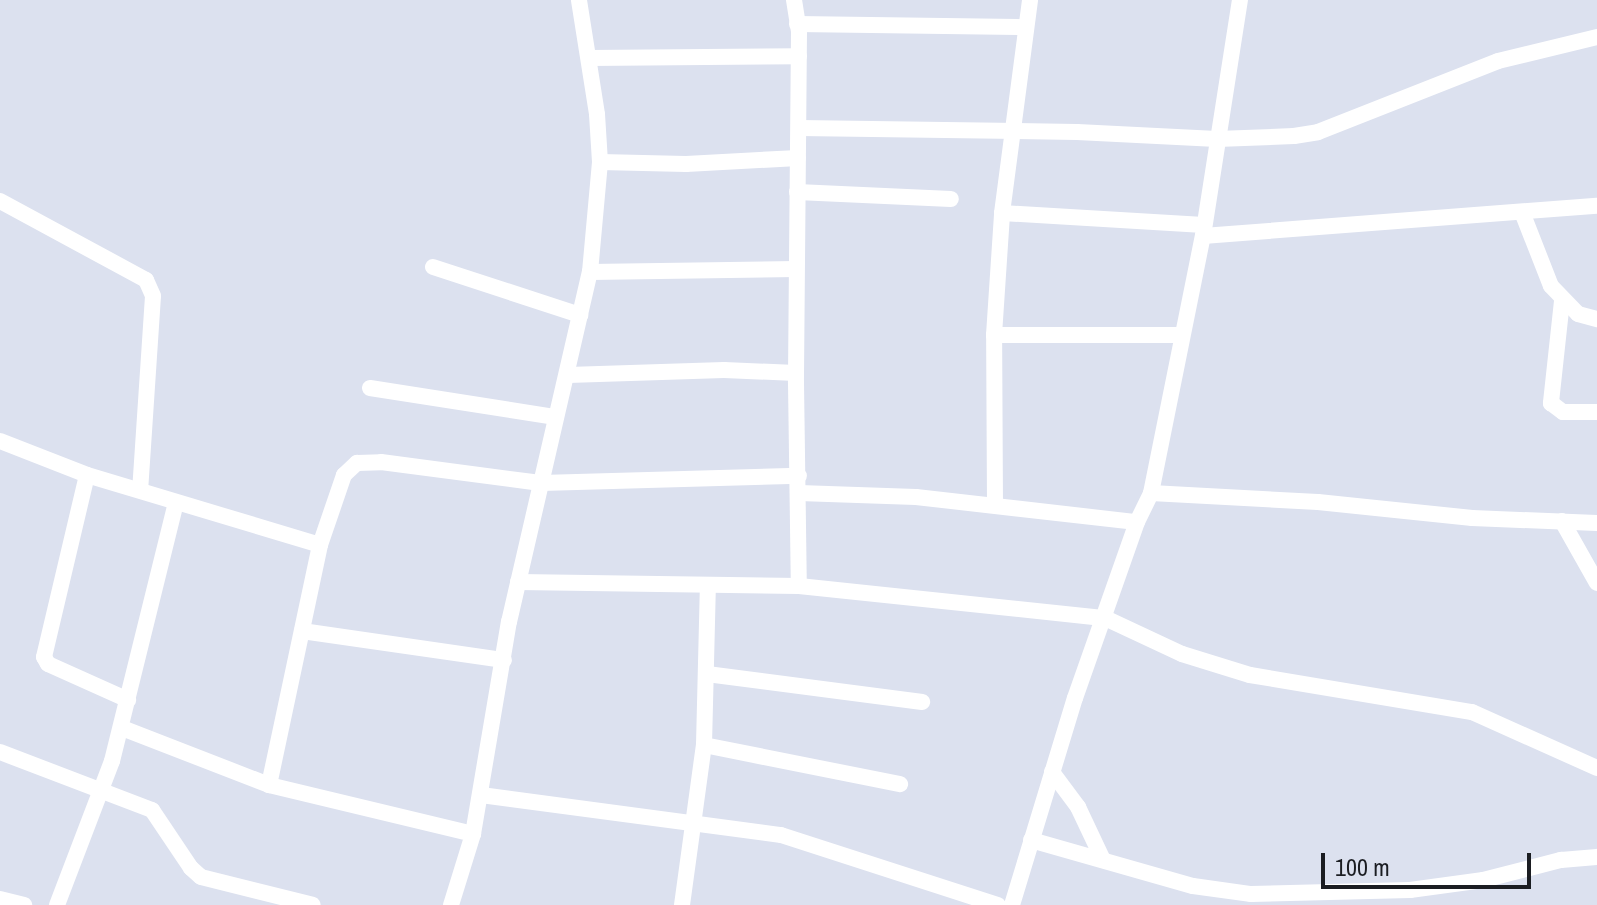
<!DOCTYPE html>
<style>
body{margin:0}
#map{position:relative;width:1597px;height:905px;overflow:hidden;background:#dce1ef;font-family:"Archivo Narrow",sans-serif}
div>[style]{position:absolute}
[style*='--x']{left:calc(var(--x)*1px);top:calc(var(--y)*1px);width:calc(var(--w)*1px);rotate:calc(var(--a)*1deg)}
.minor>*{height:16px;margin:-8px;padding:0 8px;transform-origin:8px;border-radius:8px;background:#fff}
span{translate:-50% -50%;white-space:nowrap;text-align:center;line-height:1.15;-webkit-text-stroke:6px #dce1ef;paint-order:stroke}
.scale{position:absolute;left:1321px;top:853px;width:210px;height:36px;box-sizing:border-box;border:4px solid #1b1d22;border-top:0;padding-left:10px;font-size:24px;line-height:28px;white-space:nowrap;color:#1b1d22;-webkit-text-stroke:6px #dce1ef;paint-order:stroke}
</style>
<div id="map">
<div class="minor">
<i style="--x:794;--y:0;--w:32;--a:81"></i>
<i style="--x:799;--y:32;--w:351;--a:90.5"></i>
<i style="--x:796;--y:383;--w:203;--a:89.2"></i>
<i style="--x:797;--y:24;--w:228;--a:0.8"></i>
<i style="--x:589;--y:58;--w:210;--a:-0.5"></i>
<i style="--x:799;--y:128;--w:278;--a:0.8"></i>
<i style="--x:1077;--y:132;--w:140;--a:2.9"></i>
<i style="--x:1217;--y:139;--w:77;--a:-2.2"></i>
<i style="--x:1294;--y:136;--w:24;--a:-9"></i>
<i style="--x:1318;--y:132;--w:193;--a:-21.5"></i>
<i style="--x:1498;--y:61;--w:102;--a:-13.6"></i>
<i style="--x:600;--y:162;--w:86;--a:1.3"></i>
<i style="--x:686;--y:164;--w:112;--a:-3.1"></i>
<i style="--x:797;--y:192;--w:154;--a:2.6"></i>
<i style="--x:0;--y:201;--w:166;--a:28.4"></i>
<i style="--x:146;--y:280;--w:17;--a:66"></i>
<i style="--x:153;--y:296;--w:194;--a:93.8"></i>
<i style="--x:1522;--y:212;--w:79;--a:68.6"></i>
<i style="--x:1551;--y:286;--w:39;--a:46"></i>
<i style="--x:1578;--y:314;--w:20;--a:15"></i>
<i style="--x:1002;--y:213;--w:202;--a:3.4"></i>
<i style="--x:1203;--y:236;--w:395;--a:-4.4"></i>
<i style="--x:433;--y:267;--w:155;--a:18.1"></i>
<i style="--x:590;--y:272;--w:206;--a:-0.8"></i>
<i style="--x:1562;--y:301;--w:103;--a:96.2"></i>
<i style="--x:1551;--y:403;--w:15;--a:37"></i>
<i style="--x:1563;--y:412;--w:34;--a:0"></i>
<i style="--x:994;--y:335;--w:187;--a:0"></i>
<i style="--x:568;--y:375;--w:156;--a:-1.8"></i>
<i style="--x:724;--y:370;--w:72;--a:2.4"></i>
<i style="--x:370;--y:388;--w:188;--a:8.9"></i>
<i style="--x:0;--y:441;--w:93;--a:21.3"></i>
<i style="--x:87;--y:475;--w:243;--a:16.7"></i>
<i style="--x:87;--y:475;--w:187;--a:103.3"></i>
<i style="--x:44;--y:657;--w:8;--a:60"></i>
<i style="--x:48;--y:664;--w:88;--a:24.2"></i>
<i style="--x:799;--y:493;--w:117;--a:2"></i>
<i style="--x:916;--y:497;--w:222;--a:6.5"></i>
<i style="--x:1151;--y:493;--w:167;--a:3.1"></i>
<i style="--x:1318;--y:502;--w:155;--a:5.9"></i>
<i style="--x:1472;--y:518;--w:125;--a:2.3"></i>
<i style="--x:995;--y:505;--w:170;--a:-90.3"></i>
<i style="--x:994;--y:335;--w:122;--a:-86.2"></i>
<i style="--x:1002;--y:213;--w:215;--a:-82.5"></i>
<i style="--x:1562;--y:521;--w:71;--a:60.6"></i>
<i style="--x:518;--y:582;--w:281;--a:0.8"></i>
<i style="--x:799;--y:586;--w:308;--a:6"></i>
<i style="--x:1105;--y:618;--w:85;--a:25.1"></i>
<i style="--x:1182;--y:654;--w:71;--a:17.2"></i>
<i style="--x:1250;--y:675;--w:225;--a:9.5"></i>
<i style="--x:1472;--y:712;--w:137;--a:24.1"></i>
<i style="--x:302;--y:631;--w:204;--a:8.2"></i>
<i style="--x:707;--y:674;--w:217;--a:7.4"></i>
<i style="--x:122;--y:728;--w:158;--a:21.2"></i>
<i style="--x:269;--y:785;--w:210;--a:13.5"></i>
<i style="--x:704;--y:745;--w:200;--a:11.3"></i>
<i style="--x:0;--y:752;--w:163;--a:20.9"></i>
<i style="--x:152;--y:810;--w:70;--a:56.1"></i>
<i style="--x:191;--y:868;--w:13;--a:42"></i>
<i style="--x:201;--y:877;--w:115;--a:14"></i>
<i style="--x:1052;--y:772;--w:44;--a:53.4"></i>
<i style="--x:1078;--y:807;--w:59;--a:64.7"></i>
<i style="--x:269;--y:785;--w:245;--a:-78"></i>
<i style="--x:320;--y:545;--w:74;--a:-71.1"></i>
<i style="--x:344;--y:475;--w:18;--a:-43"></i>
<i style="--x:357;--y:463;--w:24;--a:-2"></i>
<i style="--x:381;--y:462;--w:161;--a:7.5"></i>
<i style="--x:541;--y:483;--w:258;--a:-1.6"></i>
<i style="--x:481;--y:795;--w:303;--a:7.6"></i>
<i style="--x:781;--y:835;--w:228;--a:17.9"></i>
<i style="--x:1031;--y:840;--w:168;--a:15.9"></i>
<i style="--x:1193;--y:886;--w:59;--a:7.9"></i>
<i style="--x:1251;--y:894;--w:159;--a:-1.4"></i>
<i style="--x:1410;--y:890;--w:74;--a:-7.8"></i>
<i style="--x:1483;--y:880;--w:81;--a:-14.4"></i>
<i style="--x:1561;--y:860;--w:36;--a:-5"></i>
<i style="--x:0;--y:899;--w:25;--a:14"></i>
<i style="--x:57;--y:905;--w:154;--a:-69.1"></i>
<i style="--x:112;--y:761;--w:266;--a:-76.1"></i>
<i style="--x:451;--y:905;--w:74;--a:-72.8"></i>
<i style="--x:473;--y:834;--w:215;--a:-80.4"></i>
<i style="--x:509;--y:622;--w:359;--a:-77"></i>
<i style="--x:590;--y:272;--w:110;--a:-84.8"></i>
<i style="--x:600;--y:162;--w:48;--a:-93.6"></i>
<i style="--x:597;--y:114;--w:115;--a:-99"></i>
<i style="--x:682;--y:905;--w:162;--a:-82.2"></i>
<i style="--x:704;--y:745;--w:160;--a:-88.6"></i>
<i style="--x:1012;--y:905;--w:216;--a:-73.1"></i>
<i style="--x:1075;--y:698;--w:187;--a:-70.6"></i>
<i style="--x:1137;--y:522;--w:32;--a:-64"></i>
<i style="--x:1151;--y:493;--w:262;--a:-78.6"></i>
<i style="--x:1203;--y:236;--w:239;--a:-81.1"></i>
</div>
<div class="scale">100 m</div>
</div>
